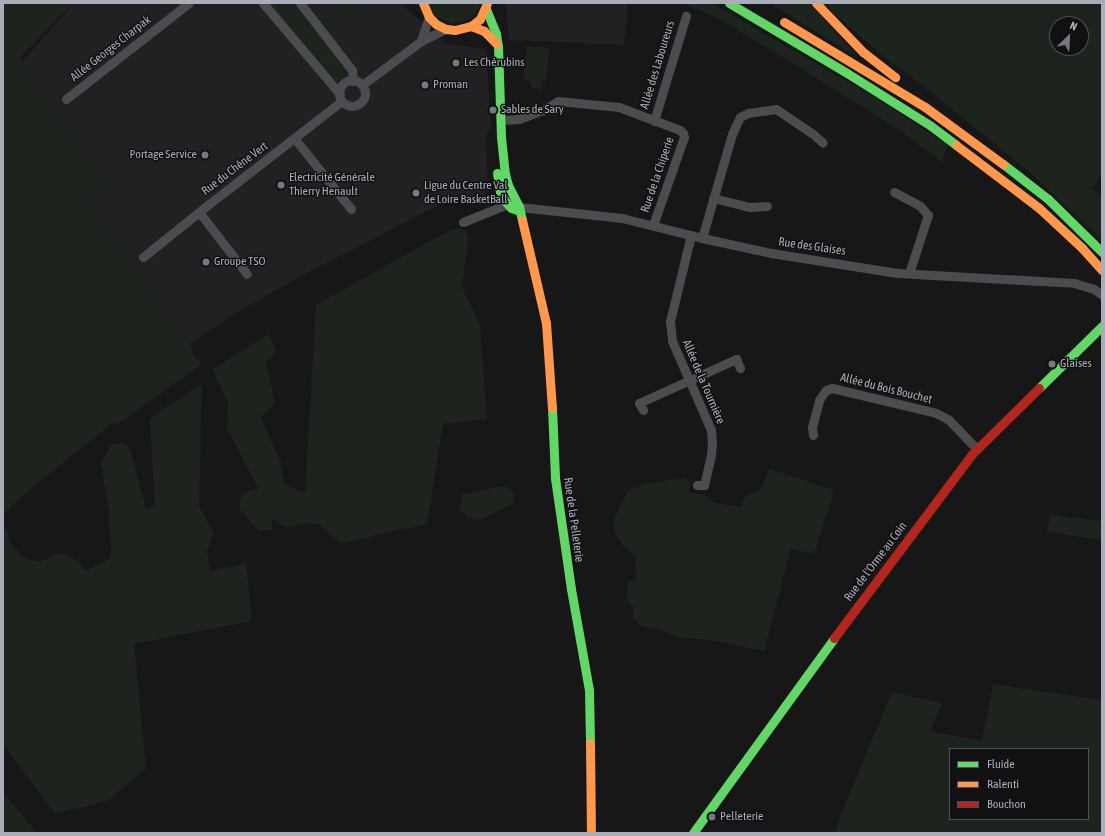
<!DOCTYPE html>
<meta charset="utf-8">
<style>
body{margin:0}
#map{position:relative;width:1105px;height:836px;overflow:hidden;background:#171717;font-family:"Asap Condensed",sans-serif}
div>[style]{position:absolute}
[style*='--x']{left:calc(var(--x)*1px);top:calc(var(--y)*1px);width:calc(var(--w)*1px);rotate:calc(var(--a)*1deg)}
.built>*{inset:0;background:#212123}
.green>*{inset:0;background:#1d241e}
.street>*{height:9px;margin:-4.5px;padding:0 4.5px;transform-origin:4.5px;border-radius:4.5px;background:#4b4c50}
.street>.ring{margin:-4.5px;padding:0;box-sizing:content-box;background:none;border:9px solid #4b4c50;border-radius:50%}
.fast>*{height:9px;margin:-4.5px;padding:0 4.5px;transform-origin:4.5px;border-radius:4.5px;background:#63d668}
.slow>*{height:9px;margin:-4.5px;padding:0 4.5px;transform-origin:4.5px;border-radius:4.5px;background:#ff974d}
.jam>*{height:9px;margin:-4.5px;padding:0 4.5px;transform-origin:4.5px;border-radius:4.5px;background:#b3261e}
.dots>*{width:11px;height:11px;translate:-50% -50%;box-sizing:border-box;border:2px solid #111113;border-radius:50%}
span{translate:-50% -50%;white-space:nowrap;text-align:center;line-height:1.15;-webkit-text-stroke:3px #111113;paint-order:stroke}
.street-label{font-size:12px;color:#a8adb8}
.poi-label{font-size:12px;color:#a8adb8}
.left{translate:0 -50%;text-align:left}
.right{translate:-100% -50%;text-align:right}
.frame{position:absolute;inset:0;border:4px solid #a8adb8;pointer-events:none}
.legend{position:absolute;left:949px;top:748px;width:140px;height:72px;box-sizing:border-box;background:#111113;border:1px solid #4d4f55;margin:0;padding:5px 7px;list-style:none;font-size:12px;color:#a8adb8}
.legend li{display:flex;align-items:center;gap:8px;height:20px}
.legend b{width:20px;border:1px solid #4d4f55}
.north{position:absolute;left:1049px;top:16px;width:40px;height:40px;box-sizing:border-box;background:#111113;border:1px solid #4d4f55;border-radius:50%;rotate:24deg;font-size:11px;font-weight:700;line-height:16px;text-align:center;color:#a8adb8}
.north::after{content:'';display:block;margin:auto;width:14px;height:18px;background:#757880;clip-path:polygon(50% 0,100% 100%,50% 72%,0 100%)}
</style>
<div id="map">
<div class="built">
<i style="clip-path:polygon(74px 3px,401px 3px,446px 44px,486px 49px,491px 127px,486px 132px,488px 188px,483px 200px,475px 204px,453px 198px,314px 269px,241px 310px,190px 344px,87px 202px,110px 179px,16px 69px)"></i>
<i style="clip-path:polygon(506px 3px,628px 3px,624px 45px,509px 40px)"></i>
</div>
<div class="green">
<i style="clip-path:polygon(3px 3px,73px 3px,20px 57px,31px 73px,26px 77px,110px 179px,88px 203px,190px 344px,193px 355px,202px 364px,116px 425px,114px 422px,35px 485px,3px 514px)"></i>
<i style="clip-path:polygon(268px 3px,296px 3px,348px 69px,343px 79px,333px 82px)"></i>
<i style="clip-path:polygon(352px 3px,369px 3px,331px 33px,315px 14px,319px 11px,329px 21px)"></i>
<i style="clip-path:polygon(428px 3px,481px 3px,476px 13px,469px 19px,452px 24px,435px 16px)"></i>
<i style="clip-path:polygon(683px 3px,712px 3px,879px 100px,947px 145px,942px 162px,899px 130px,797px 66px,721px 20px)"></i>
<i style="clip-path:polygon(769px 3px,810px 3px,859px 58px)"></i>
<i style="clip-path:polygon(evenodd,827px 3px,1102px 3px,1102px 173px,1092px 189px,1102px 196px,1102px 239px,1022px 166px,917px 81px,885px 58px,832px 12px,827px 3px,1057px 24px,1081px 24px,1081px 48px,1057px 48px,1057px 24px)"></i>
<i style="clip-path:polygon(527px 46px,549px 48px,546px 82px,542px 81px,542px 89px,531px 88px,531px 81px,524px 80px)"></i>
<i style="clip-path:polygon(460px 228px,467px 232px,468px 239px,462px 287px,480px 326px,487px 419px,443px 424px,427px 524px,341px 543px,318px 524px,306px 523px,286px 528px,272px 519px,272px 530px,259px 531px,239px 509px,242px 493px,259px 489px,227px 429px,228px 402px,212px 370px,268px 334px,277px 352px,266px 362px,275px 404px,261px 417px,281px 463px,284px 484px,305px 493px,316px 305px,450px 230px)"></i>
<i style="clip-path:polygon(202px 384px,199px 506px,214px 533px,207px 550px,210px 571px,246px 563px,252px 621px,134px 644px,146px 768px,108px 801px,55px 814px,3px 744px,3px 529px,7px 530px,10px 542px,21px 556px,30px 560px,40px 562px,57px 554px,67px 555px,80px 563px,85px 571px,109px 559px,111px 554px,109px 513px,101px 462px,111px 445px,122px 443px,130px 448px,146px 509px,155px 507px,150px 418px)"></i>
<i style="clip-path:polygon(769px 469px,834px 490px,814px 554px,791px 548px,764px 651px,709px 640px,678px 637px,659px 630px,642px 627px,633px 619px,633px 606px,627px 601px,628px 581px,635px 581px,636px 557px,623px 545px,614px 532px,614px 518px,629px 490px,646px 484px,683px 478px,687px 480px,690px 483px,689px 493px,705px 495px,711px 499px,711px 502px,741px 507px,744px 497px,761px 489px)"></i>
<i style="clip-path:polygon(504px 486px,513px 491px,514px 504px,480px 520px,467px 516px,459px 509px,463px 494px)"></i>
<i style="clip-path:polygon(1051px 515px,1102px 521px,1102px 540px,1047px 532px)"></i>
<i style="clip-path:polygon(evenodd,993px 684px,1102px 700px,1102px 833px,835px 833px,839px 819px,892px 692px,942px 703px,930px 731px,982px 741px,993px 684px,950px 749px,1088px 749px,1088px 819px,950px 819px,950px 749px)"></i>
<i style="clip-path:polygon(3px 792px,37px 833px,3px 833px)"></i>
</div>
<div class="street">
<i style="--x:263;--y:3;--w:119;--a:49.8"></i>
<i style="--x:300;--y:3;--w:85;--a:52.2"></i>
<i style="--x:352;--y:70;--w:11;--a:85"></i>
<i style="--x:421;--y:41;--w:25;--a:-72"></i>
<i class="ring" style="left:339px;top:80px;width:17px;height:17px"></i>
<i style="--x:362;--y:85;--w:74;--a:-36.7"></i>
<i style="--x:421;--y:41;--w:28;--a:-26"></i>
<i style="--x:66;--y:99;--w:156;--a:-38"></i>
<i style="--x:501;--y:120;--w:18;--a:-3"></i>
<i style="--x:519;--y:119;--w:26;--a:-21"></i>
<i style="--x:543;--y:110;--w:17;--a:-31"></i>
<i style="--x:558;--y:101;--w:61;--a:5.6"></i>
<i style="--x:619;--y:107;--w:65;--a:20.7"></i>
<i style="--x:680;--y:130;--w:4;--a:45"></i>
<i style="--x:683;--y:133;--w:4;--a:76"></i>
<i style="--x:684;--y:137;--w:93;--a:109.4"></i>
<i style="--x:654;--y:121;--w:110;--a:-73.1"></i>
<i style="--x:294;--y:138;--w:91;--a:51.2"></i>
<i style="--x:894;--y:192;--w:30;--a:28"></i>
<i style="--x:920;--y:206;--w:12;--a:48"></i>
<i style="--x:928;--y:215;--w:61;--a:108.1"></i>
<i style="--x:713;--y:198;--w:38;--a:14"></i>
<i style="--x:750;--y:207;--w:17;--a:-3"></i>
<i style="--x:519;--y:207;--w:104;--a:6.1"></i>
<i style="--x:622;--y:218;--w:82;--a:14"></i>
<i style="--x:702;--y:238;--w:71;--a:12.3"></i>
<i style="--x:771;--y:253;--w:128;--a:9"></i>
<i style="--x:897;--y:273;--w:177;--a:3.2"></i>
<i style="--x:1074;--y:283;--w:21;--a:17"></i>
<i style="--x:1094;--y:289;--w:10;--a:37"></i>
<i style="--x:199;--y:212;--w:78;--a:52.3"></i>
<i style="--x:463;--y:222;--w:48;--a:-21.8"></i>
<i style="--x:691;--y:235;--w:89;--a:103.7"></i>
<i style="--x:670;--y:321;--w:20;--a:84"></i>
<i style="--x:672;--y:341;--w:97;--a:66.3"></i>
<i style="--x:711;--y:430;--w:13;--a:86"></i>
<i style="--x:712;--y:443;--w:12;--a:95"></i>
<i style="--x:711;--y:455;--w:31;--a:103"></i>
<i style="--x:704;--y:485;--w:7;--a:180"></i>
<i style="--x:702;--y:238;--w:108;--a:-73.9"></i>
<i style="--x:732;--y:134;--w:19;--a:-65"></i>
<i style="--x:740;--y:117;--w:9;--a:-27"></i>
<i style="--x:748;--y:113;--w:28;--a:-8"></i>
<i style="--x:776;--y:109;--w:45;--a:34"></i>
<i style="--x:813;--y:134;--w:13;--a:42"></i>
<i style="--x:143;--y:257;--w:85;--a:-38.8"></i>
<i style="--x:209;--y:204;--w:168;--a:-37.8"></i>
<i style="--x:643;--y:410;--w:8;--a:-120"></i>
<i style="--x:639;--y:403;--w:107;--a:-24.4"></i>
<i style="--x:736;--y:359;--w:10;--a:66"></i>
<i style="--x:813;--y:435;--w:8;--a:-97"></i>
<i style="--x:812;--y:427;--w:28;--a:-75"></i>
<i style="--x:819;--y:400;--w:12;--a:-55"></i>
<i style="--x:826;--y:390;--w:6;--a:-18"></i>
<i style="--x:832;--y:388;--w:107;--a:13.5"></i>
<i style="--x:936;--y:413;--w:15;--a:28"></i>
<i style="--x:949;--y:420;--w:39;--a:46"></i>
</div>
<div class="fast">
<i style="--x:729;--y:3;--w:137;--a:30.7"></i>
<i style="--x:847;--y:73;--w:99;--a:32.2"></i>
<i style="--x:931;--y:126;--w:31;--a:37"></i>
<i style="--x:486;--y:9;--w:27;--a:68"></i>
<i style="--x:496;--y:34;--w:12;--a:81"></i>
<i style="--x:498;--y:46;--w:91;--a:88.1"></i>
<i style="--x:501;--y:137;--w:37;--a:84"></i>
<i style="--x:505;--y:174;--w:11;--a:75"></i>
<i style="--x:508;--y:185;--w:25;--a:63"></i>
<i style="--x:519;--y:207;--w:13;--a:77"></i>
<i style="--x:1003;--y:164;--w:57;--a:37.9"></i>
<i style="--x:1048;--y:199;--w:76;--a:44.5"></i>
<i style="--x:497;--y:173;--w:18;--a:81"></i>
<i style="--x:500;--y:191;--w:11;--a:63"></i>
<i style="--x:505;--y:201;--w:9;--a:49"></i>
<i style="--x:511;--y:208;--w:9;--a:18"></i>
<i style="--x:1039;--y:388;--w:88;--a:-44.5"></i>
<i style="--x:552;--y:408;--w:70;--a:87.5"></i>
<i style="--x:555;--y:478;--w:112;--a:81.8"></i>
<i style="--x:571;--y:589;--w:103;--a:79.9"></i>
<i style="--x:589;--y:690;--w:53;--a:88.9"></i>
<i style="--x:693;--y:833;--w:241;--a:-54.1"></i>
</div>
<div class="slow">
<i style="--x:423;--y:3;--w:15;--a:67"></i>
<i style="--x:429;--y:17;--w:10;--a:45"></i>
<i style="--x:436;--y:24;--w:11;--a:27"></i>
<i style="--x:446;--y:29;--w:9;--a:6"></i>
<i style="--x:455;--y:30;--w:16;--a:-14"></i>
<i style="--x:471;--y:26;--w:11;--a:-38"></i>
<i style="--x:480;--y:19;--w:17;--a:-66"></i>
<i style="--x:816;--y:3;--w:68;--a:46.2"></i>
<i style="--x:863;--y:52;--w:41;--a:38"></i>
<i style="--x:784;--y:22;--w:165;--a:31.1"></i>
<i style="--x:925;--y:107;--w:97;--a:36.2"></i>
<i style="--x:471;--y:26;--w:14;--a:21"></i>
<i style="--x:484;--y:31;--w:18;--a:45"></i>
<i style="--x:956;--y:145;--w:104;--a:37.2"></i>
<i style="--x:1039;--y:208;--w:59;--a:42.9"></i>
<i style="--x:1082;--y:248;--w:30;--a:48"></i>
<i style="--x:522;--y:220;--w:106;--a:76.9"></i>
<i style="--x:546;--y:323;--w:85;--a:86"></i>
<i style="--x:590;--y:743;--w:90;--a:89.4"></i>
</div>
<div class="jam">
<i style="--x:834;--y:638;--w:230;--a:-53.1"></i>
<i style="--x:972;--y:454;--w:94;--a:-44.6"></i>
</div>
<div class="dots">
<i style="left:456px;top:63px;background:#757880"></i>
<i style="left:425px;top:85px;background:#757880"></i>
<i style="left:493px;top:110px;background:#757880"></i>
<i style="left:205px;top:155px;background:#757880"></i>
<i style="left:281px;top:185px;background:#757880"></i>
<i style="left:416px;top:193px;background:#757880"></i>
<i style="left:206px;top:262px;background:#757880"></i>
<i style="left:1052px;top:364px;background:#757880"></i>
<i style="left:712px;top:817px;background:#757880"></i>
</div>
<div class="street-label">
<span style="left:111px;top:49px;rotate:-38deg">Allée Georges Charpak</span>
<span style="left:658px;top:65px;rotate:-73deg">Allée des Laboureurs</span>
<span style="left:235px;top:169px;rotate:-37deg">Rue du Chêne Vert</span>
<span style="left:658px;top:175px;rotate:-71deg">Rue de la Chiperie</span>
<span style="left:812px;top:247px;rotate:8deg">Rue des Glaises</span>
<span style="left:703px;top:382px;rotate:67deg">Allée de la Tournière</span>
<span style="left:886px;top:389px;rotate:14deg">Allée du Bois Bouchet</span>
<span style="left:573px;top:520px;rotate:82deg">Rue de la Pelleterie</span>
<span style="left:876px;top:562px;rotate:-53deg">Rue de l'Orme au Coin</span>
</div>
<div class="poi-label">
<span class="left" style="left:464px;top:63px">Les Chérubins</span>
<span class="left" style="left:433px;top:85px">Proman</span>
<span class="left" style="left:501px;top:110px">Sables de Sary</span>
<span class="right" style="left:197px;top:155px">Portage Service</span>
<span class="left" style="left:289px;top:185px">Electricité Générale<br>Thierry Henault</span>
<span class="left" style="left:424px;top:193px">Ligue du Centre Val<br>de Loire BasketBall</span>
<span class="left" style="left:214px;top:262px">Groupe TSO</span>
<span class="left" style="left:1060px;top:364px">Glaises</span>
<span class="left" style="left:720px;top:817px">Pelleterie</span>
</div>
<div class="frame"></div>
<ul class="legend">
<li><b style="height:5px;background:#63d668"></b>Fluide</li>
<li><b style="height:5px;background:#ff974d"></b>Ralenti</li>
<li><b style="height:5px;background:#b3261e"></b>Bouchon</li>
</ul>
<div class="north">N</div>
</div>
